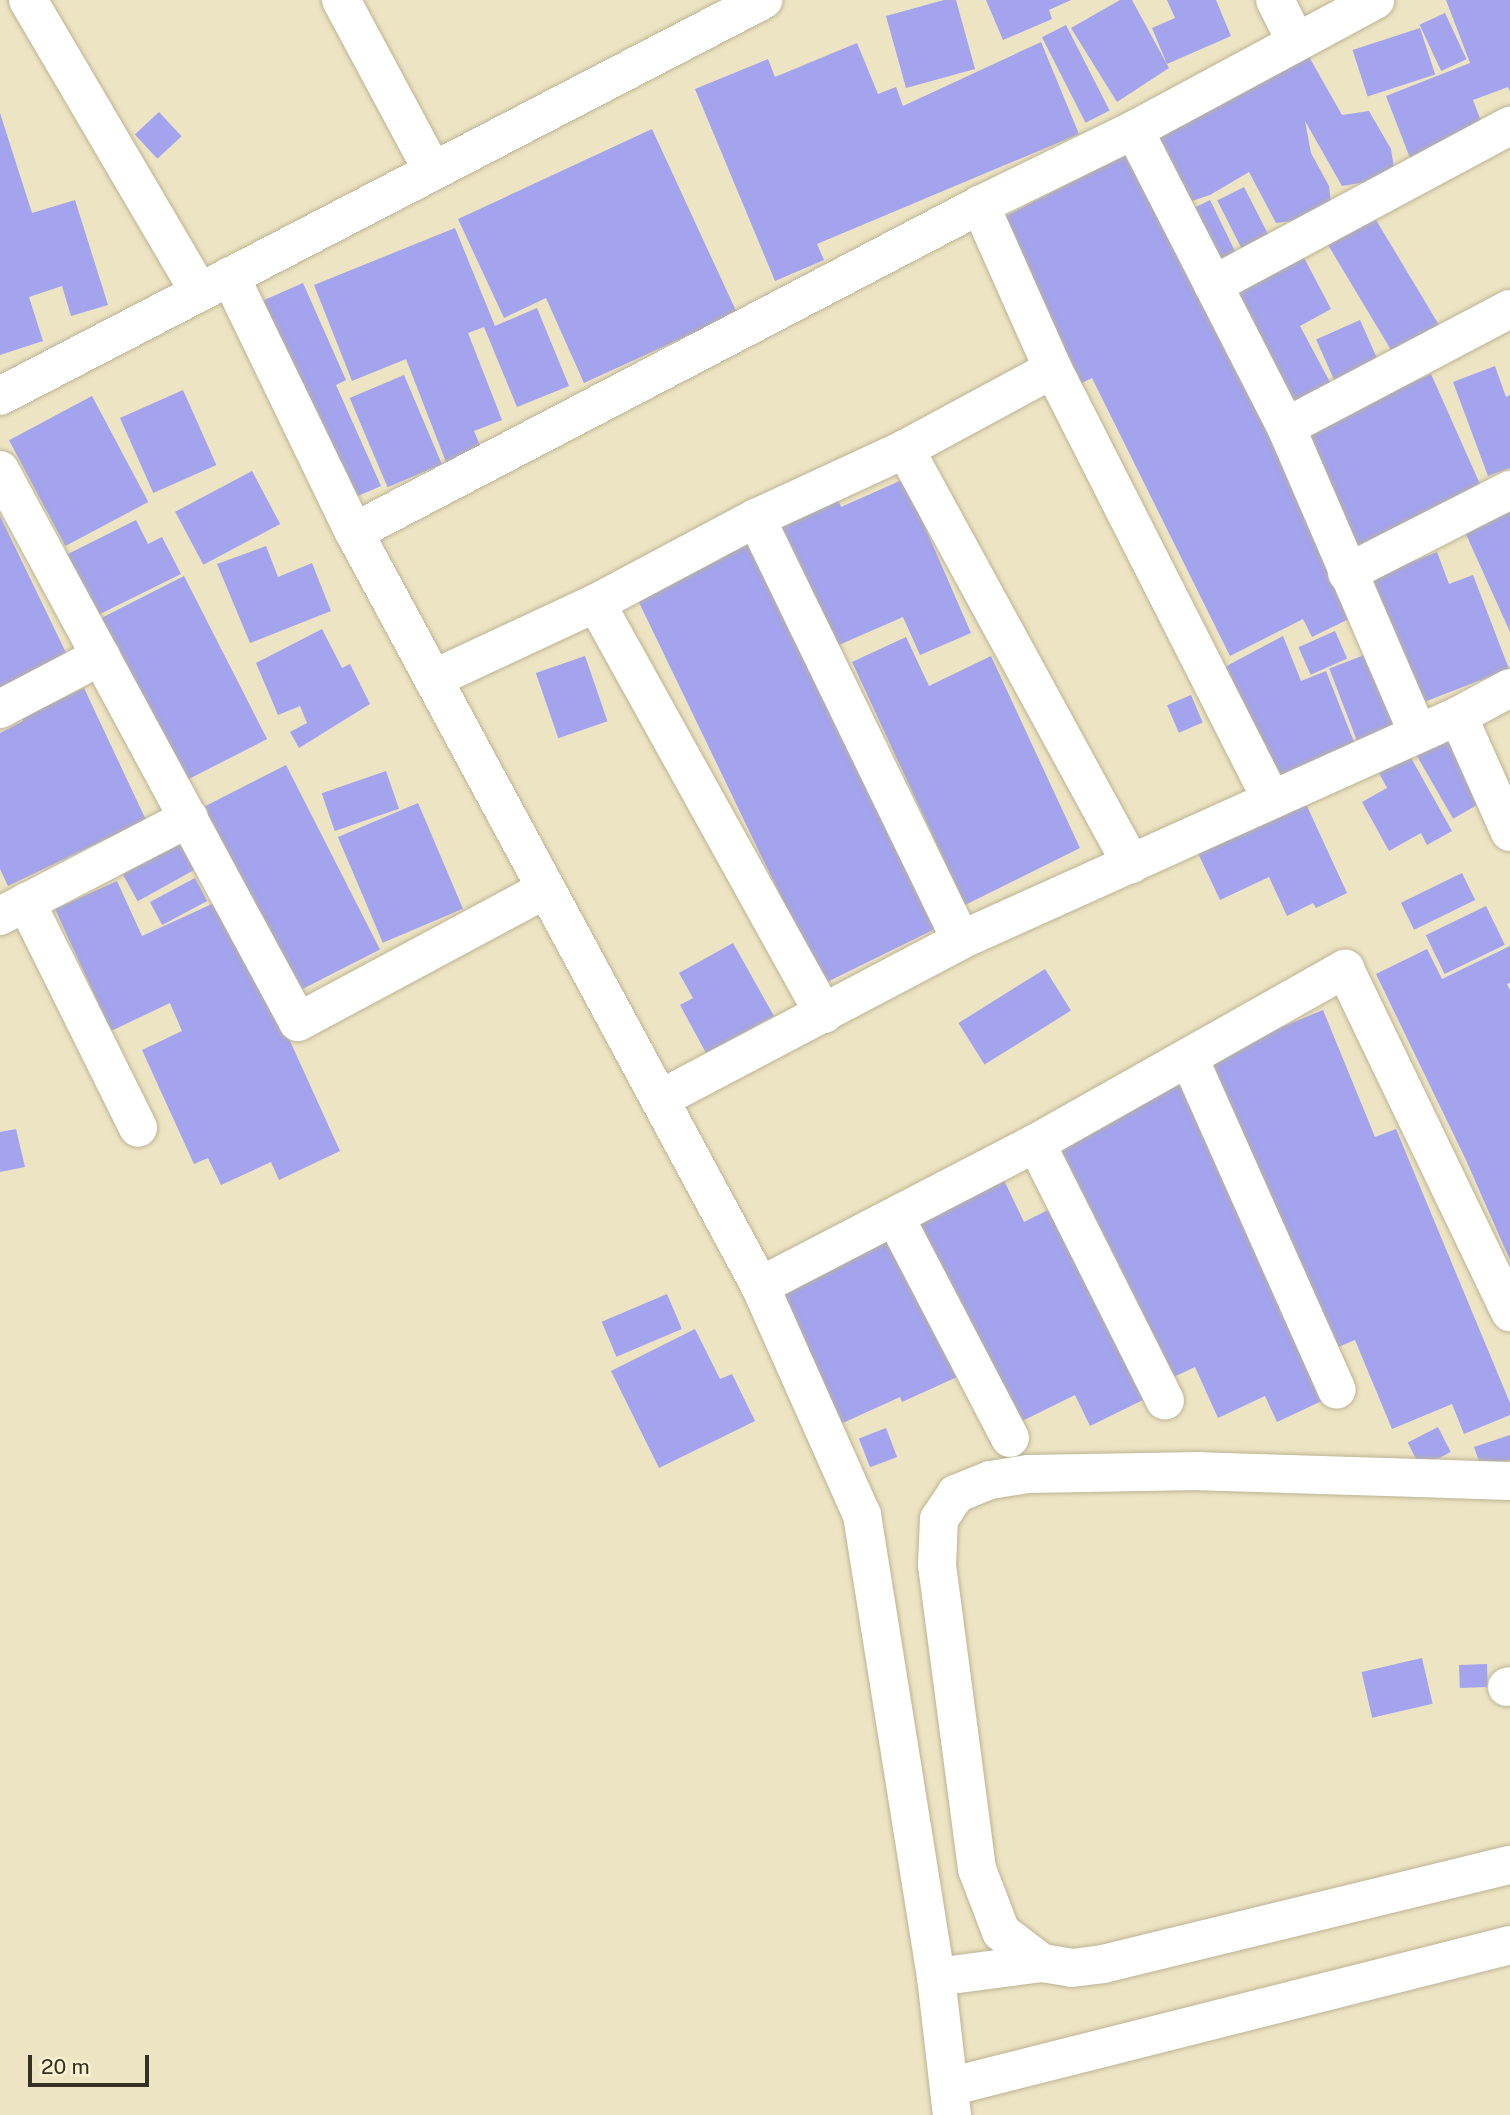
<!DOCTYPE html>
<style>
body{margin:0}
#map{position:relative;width:1510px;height:2115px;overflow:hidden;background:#ede4c3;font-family:"Public Sans",sans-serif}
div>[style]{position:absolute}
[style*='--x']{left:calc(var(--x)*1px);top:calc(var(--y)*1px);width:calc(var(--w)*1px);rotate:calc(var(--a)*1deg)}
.building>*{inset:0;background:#a3a3ee;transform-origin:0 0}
.roads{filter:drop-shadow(0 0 2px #bcb394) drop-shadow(0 0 2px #bcb394)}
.minor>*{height:38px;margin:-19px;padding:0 19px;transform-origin:19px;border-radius:19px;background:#fff}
span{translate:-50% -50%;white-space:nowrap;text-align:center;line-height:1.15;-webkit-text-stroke:5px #faf1d0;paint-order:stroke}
.scale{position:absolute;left:28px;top:2055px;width:121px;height:32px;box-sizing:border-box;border:4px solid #343124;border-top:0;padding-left:9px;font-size:21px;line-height:24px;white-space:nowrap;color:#343124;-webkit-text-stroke:5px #faf1d0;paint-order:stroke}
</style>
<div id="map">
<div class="building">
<i style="clip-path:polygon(944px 0,956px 0,975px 69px,906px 88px,886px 16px)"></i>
<i style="clip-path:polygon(986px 0,1071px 0,1049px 10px,1052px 19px,1003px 40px)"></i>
<i style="clip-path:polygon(1120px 0,1132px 0,1169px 68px,1117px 102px,1071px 28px)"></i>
<i style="clip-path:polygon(1167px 0,1216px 0,1231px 36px,1167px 64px,1152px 28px,1175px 18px)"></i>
<i style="clip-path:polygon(1446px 0,1510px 0,1510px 92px,1508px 87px,1473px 100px,1484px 129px,1410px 158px,1386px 96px,1470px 63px)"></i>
<i style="left:1445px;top:13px;width:51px;height:28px;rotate:65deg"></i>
<i style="left:1066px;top:25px;width:96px;height:27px;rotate:63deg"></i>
<i style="left:1420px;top:28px;width:49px;height:71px;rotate:72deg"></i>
<i style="clip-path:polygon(1041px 42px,1079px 134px,817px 244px,824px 260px,775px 281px,695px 89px,768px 59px,775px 77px,857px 43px,878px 94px,896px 87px,903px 106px)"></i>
<i style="clip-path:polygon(1308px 55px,1342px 115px,1369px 111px,1391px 149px,1394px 168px,1373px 181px,1342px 186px,1305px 121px,1311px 153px,1329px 186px,1331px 202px,1299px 220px,1276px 223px,1249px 172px,1210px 195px,1186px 203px,1156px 138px)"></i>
<i style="left:159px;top:112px;width:33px;height:33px;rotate:47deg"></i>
<i style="clip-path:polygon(0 113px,32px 213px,75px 200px,108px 305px,71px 316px,62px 286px,29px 297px,43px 341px,0 355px)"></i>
<i style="clip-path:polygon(652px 129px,737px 313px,584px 383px,546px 298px,504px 318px,458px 219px)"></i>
<i style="clip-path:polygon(1131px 152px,1361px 613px,1312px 637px,1303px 619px,1230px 656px,1092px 378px,1080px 384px,998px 220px)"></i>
<i style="left:1244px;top:187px;width:59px;height:30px;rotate:63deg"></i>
<i style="left:1210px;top:200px;width:64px;height:22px;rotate:64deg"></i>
<i style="left:1373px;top:215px;width:132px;height:54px;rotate:59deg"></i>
<i style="clip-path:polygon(455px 228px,495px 326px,537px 308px,569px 386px,517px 407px,484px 327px,468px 333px,502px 420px,474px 431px,481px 448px,446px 462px,406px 359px,352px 381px,314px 285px)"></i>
<i style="clip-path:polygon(1301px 252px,1331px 309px,1300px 326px,1331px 384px,1285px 409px,1223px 294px)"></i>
<i style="clip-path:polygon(303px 283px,346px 380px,336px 385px,381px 486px,344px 502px,255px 304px)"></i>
<i style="left:1360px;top:320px;width:51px;height:48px;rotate:66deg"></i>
<i style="clip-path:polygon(1495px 366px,1506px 397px,1510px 395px,1510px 468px,1488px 476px,1453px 382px)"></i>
<i style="left:1431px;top:374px;width:128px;height:151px;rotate:66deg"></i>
<i style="left:404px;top:375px;width:97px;height:59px;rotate:67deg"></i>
<i style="left:183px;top:390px;width:82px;height:69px;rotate:66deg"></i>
<i style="left:92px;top:396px;width:120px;height:94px;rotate:62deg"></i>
<i style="left:252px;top:471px;width:60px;height:87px;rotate:62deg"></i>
<i style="clip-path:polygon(904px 479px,971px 633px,920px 655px,903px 617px,832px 648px,776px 521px,836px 494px,841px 507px)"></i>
<i style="clip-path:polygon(1510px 512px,1510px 632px,1465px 532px)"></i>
<i style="clip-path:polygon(0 516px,69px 659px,0 693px)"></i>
<i style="clip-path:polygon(136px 520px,148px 544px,162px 537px,181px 574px,96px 616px,66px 555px)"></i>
<i style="clip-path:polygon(745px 538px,798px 649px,804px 646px,939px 927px,823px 984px,634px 592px)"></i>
<i style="clip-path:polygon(266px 546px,278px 577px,312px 563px,331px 611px,250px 643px,217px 564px)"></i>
<i style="clip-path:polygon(1437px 552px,1449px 584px,1473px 575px,1509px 669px,1414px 706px,1365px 580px)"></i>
<i style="left:184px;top:576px;width:183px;height:96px;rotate:63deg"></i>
<i style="clip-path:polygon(322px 629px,342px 668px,350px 664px,370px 704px,299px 748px,290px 732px,307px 723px,300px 706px,278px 715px,256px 663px)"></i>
<i style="left:1335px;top:631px;width:30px;height:40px;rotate:66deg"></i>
<i style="clip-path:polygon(1283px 636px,1301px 681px,1326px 671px,1356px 747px,1268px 781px,1223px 668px)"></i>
<i style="clip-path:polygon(906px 637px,929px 686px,991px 656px,1080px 848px,965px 905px,852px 662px)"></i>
<i style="left:1375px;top:651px;width:77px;height:49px;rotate:69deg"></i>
<i style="left:585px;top:656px;width:69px;height:52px;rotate:71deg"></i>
<i style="clip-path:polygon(84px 688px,146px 820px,8px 886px,0 869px,0 733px,23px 721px,22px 718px)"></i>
<i style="left:1191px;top:695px;width:30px;height:26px;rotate:67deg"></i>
<i style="left:1451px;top:731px;width:77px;height:42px;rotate:60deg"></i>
<i style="clip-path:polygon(1410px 756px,1452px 831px,1427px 845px,1421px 833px,1389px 851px,1362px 802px,1387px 788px,1379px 773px)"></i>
<i style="left:286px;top:765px;width:207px;height:93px;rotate:63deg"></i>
<i style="left:386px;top:771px;width:40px;height:68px;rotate:71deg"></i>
<i style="left:418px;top:803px;width:115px;height:87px;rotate:67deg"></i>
<i style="clip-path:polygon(1306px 804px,1347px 893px,1316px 908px,1313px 903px,1287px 916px,1269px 877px,1220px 900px,1196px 849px)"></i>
<i style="left:181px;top:835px;width:37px;height:70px;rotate:61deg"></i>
<i style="left:1462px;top:873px;width:30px;height:68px;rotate:64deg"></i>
<i style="left:195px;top:878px;width:26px;height:51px;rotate:62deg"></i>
<i style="clip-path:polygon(117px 881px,142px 936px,225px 898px,340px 1151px,279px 1180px,271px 1162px,221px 1185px,208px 1158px,194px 1164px,142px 1050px,182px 1031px,170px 1003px,111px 1031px,55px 909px)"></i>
<i style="left:1486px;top:906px;width:43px;height:67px;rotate:64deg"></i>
<i style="clip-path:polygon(733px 943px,774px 1016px,706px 1053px,680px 1005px,693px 998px,679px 973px)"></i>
<i style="clip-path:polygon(1510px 946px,1510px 983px,1507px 984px,1510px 990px,1510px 1260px,1466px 1160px,1376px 974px,1427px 949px,1442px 979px)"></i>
<i style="left:1045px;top:969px;width:49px;height:102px;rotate:58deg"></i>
<i style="clip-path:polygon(1323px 1010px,1375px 1137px,1396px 1129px,1510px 1403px,1510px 1415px,1464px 1434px,1452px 1404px,1392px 1429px,1355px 1340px,1331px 1350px,1209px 1057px)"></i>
<i style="clip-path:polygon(1179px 1079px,1324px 1400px,1277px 1422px,1265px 1396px,1218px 1418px,1195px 1367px,1165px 1381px,1057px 1141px)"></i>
<i style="clip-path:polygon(16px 1129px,25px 1167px,0 1172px,0 1132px)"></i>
<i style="clip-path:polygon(1001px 1174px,1024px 1222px,1052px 1208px,1147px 1398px,1090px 1426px,1075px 1395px,1016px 1424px,916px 1216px)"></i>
<i style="clip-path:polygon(894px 1236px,957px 1377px,902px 1402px,900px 1397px,834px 1427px,773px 1291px)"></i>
<i style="left:667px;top:1294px;width:38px;height:71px;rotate:67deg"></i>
<i style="clip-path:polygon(695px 1329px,720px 1379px,732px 1374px,755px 1421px,659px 1468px,611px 1371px)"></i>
<i style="left:1438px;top:1427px;width:28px;height:34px;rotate:63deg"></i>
<i style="left:886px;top:1428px;width:31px;height:29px;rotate:69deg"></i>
<i style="clip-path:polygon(1510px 1435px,1510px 1460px,1482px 1469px,1474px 1447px)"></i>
<i style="left:1422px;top:1658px;width:47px;height:62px;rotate:77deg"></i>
<i style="left:1487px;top:1664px;width:23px;height:28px;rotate:88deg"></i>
</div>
<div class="roads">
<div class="minor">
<i style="--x:28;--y:0;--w:338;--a:59.6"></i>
<i style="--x:341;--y:0;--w:193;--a:61.8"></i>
<i style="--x:1275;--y:0;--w:47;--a:63.4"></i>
<i style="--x:1134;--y:130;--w:334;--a:62.9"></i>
<i style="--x:1286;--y:427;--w:334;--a:66.7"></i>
<i style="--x:230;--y:276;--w:284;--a:64.2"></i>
<i style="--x:354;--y:532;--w:856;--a:61.7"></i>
<i style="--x:760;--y:1286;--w:251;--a:66"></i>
<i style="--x:862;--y:1515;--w:468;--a:80.9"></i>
<i style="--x:936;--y:1977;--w:139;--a:83.4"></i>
<i style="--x:1213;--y:285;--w:337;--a:-28.2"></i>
<i style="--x:1053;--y:369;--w:482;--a:63.1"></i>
<i style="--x:0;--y:396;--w:860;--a:-27.43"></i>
<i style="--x:1286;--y:427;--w:253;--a:-27.8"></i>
<i style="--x:905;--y:449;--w:473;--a:61.4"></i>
<i style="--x:0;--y:470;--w:627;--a:61.64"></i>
<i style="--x:298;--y:1022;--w:281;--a:-28.2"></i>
<i style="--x:756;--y:518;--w:469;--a:64.1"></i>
<i style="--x:354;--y:532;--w:706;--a:-27.58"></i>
<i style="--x:980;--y:205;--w:171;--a:-26"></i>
<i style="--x:1134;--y:130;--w:274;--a:-28.3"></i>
<i style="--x:1347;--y:573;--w:183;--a:-27"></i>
<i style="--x:596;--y:603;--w:470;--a:61"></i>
<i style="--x:433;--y:679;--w:180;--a:-25"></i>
<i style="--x:596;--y:603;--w:181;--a:-28"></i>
<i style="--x:756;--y:518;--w:164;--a:-24.8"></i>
<i style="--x:905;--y:449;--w:168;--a:-28.4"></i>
<i style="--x:1053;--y:369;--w:180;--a:-114"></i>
<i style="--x:0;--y:709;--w:114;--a:-27.7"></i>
<i style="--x:1458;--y:716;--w:127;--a:65.9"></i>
<i style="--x:26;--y:902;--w:252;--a:63.6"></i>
<i style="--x:0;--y:916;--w:213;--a:-27.4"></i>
<i style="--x:1189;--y:1058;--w:363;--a:66"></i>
<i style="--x:660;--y:1099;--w:340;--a:-27.8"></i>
<i style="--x:961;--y:940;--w:545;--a:-24.26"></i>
<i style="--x:1458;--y:716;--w:59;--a:-28.3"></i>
<i style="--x:1036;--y:1143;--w:288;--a:63.4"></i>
<i style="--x:895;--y:1217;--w:249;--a:62.5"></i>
<i style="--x:760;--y:1286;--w:311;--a:-27.4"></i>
<i style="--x:1036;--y:1143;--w:355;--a:-29.4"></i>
<i style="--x:1345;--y:969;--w:381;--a:64.3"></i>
<i style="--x:1510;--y:1481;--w:310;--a:-178.2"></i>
<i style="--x:1200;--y:1471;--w:172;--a:179"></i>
<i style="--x:1028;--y:1474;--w:38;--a:171"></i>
<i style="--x:990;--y:1480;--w:37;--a:158"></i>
<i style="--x:956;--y:1494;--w:30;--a:124"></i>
<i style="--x:939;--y:1519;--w:46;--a:92.5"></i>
<i style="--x:937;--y:1565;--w:307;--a:82.5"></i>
<i style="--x:977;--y:1869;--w:67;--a:69.1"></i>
<i style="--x:1001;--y:1932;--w:51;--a:37.1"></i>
<i style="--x:1042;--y:1963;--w:30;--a:9"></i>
<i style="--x:1072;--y:1968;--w:31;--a:-7"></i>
<i style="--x:1103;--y:1964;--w:419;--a:-13.7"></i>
<i style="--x:1507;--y:1687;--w:3;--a:-18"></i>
<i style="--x:936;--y:1977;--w:107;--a:-7.5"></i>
<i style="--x:949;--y:2087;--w:579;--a:-14.2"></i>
</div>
</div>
<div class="scale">20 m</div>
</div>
